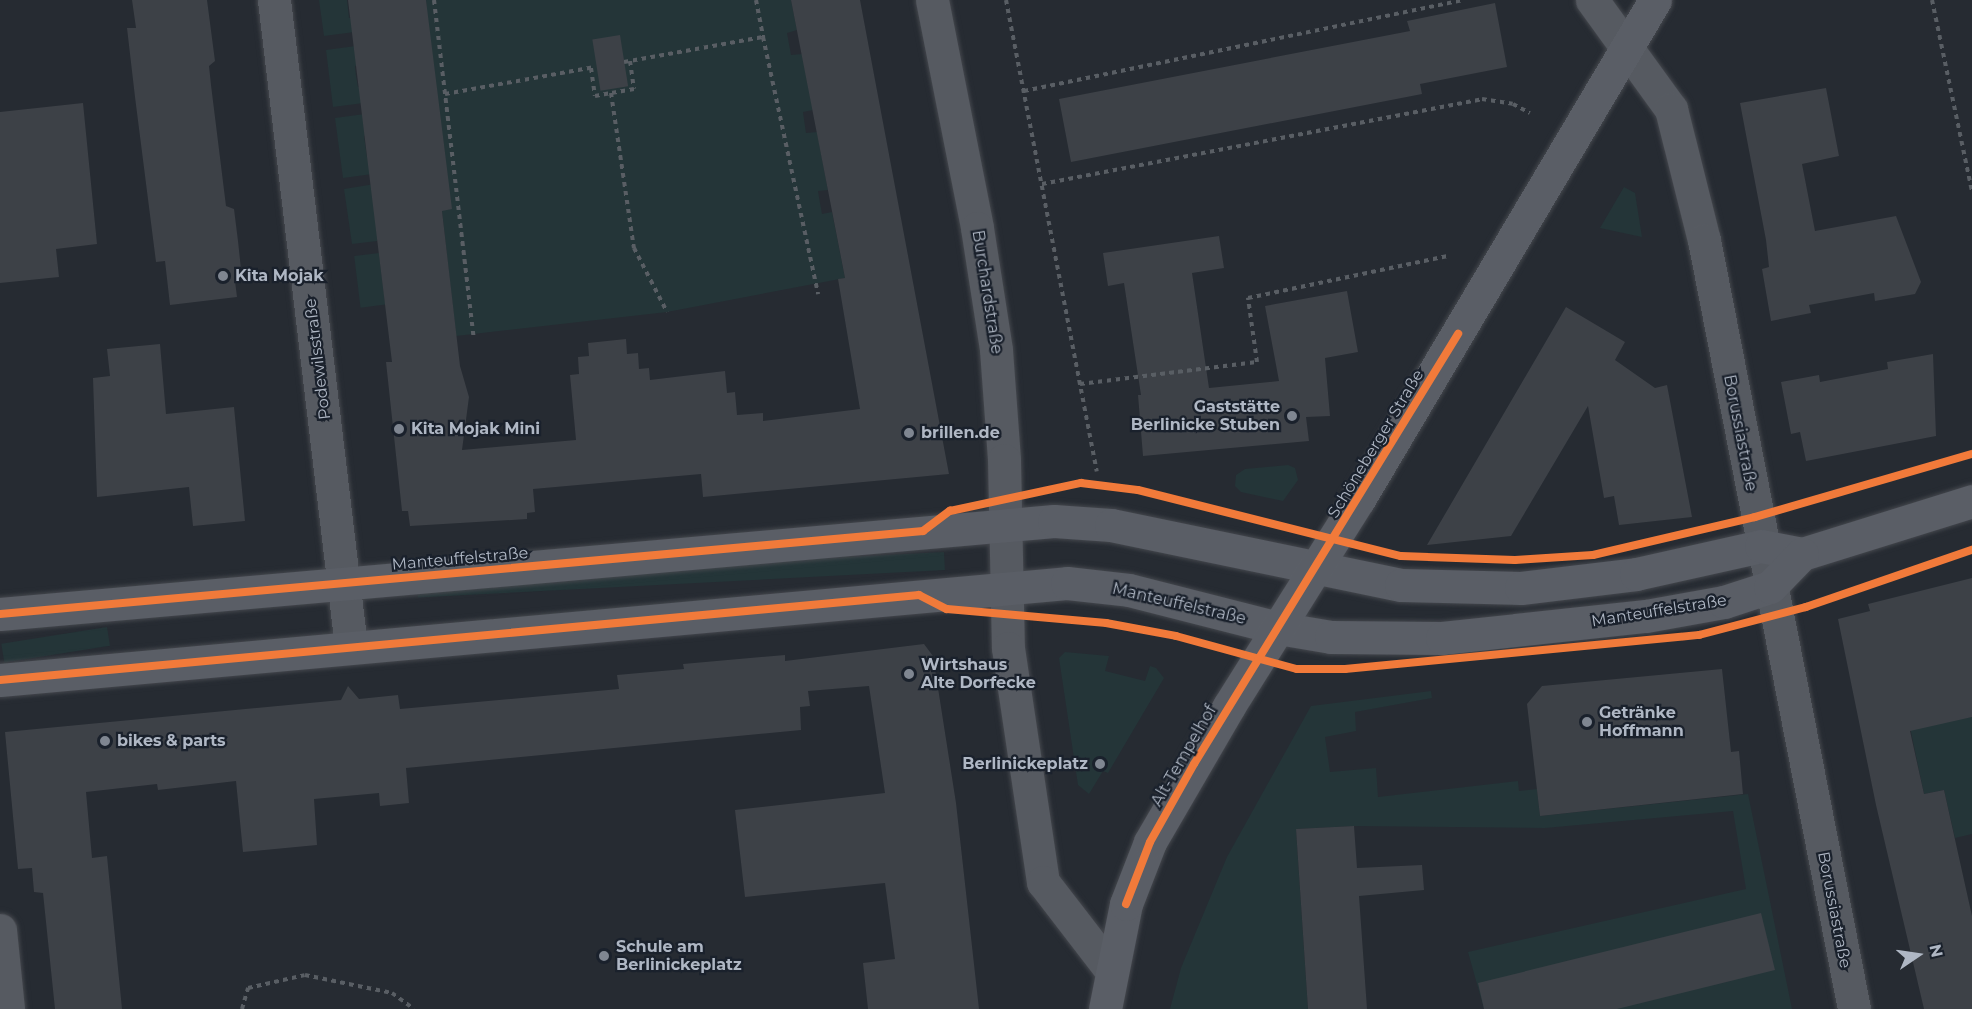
<!DOCTYPE html>
<meta charset="utf-8">
<style>
body{margin:0}
#map{position:relative;width:1972px;height:1009px;overflow:hidden;background:#262b32;font-family:Montserrat,sans-serif}
div>[style]{position:absolute}
[style*='--x']{left:calc(var(--x)*1px);top:calc(var(--y)*1px);width:calc(var(--w)*1px);rotate:calc(var(--a)*1deg)}
.green>*{inset:0;background:#243538;transform-origin:0 0}
.building>*{inset:0;background:#3d4147;transform-origin:0 0}
.path>*{height:4px;margin-top:-2px;transform-origin:0;background:repeating-linear-gradient(90deg,#595e64 0 4.5px,transparent 0 9px)}
.roads{filter:drop-shadow(0 0 2px #44474d) drop-shadow(0 0 2px #44474d)}
.street>*{height:33px;margin:-16.5px;padding:0 16.5px;transform-origin:16.5px;border-radius:16.5px;background:#565a61}
.secondary>*{height:33px;margin:-16.5px;padding:0 16.5px;transform-origin:16.5px;border-radius:16.5px;background:#5a5e66}
.cycleway>*{height:8px;margin:-4px;padding:0 4px;transform-origin:4px;border-radius:4px;background:#f17a3a}
.dots>*{width:16px;height:16px;translate:-50% -50%;box-sizing:border-box;border:3px solid #1a212c;border-radius:50%}
span{translate:-50% -50%;white-space:nowrap;text-align:center;line-height:1.15;-webkit-text-stroke:4.5px #1a212c;paint-order:stroke}
.poi-label{font-size:16px;color:#afb7c4;font-weight:700}
.left{translate:0 -50%;text-align:left}
.right{translate:-100% -50%;text-align:right}
.street-label{font-size:16px;color:#afb7c4}
.north{position:absolute;left:1888px;top:925px;width:60px;height:60px;-webkit-text-stroke:4px #1a212c;paint-order:stroke;rotate:77deg;font-size:16px;font-weight:700;line-height:24px;text-align:center;color:#afb7c4}
.north::after{content:'';display:block;margin:auto;width:21px;height:27px;background:#afb7c4;clip-path:polygon(50% 0,100% 100%,50% 72%,0 100%)}
</style>
<div id="map">
<div class="green">
<i style="clip-path:polygon(319px 0,347px 0,349px 18px,360px 16px,362px 31px,324px 36px)"></i>
<i style="clip-path:polygon(426px 0,791px 0,797px 30px,787px 33px,791px 55px,802px 54px,813px 110px,803px 112px,806px 133px,817px 132px,828px 190px,818px 191px,820px 203px,822px 214px,832px 212px,845px 278px,667px 312px,456px 336px,442px 211px)"></i>
<i style="clip-path:polygon(363px 45px,366px 65px,355px 66px,356px 76px,358px 87px,368px 86px,371px 102px,333px 107px,326px 50px)"></i>
<i style="clip-path:polygon(372px 113px,375px 135px,364px 136px,367px 157px,378px 156px,380px 173px,343px 178px,335px 118px)"></i>
<i style="clip-path:polygon(381px 183px,377px 241px,352px 244px,344px 189px)"></i>
<i style="clip-path:polygon(1624px 187px,1635px 193px,1642px 237px,1600px 228px)"></i>
<i style="left:379px;top:253px;width:52px;height:25px;rotate:83deg"></i>
<i style="clip-path:polygon(1288px 465px,1295px 468px,1298px 480px,1283px 501px,1241px 492px,1235px 486px,1236px 475px,1245px 469px)"></i>
<i style="left:944px;top:552px;width:18px;height:528px;rotate:87deg"></i>
<i style="left:107px;top:627px;width:19px;height:107px;rotate:81deg"></i>
<i style="clip-path:polygon(1065px 652px,1109px 656px,1105px 671px,1145px 681px,1150px 666px,1156px 668px,1164px 678px,1108px 773px,1103px 771px,1089px 794px,1078px 785px,1059px 658px)"></i>
<i style="clip-path:polygon(1431px 691px,1432px 698px,1355px 712px,1356px 731px,1325px 737px,1330px 772px,1376px 768px,1378px 797px,1518px 781px,1519px 791px,1537px 789px,1540px 816px,1748px 794px,1792px 1009px,1484px 1009px,1468px 952px,1746px 889px,1733px 811px,1545px 828px,1354px 826px,1296px 829px,1308px 1009px,1170px 1009px,1181px 968px,1227px 857px,1311px 706px)"></i>
<i style="clip-path:polygon(1972px 717px,1972px 834px,1955px 838px,1944px 790px,1924px 794px,1910px 727px)"></i>
</div>
<div class="building">
<i style="clip-path:polygon(132px 0,207px 0,215px 61px,209px 66px,211px 85px,226px 206px,234px 209px,238px 241px,241px 269px,234px 273px,237px 297px,170px 305px,165px 261px,156px 262px,135px 97px,127px 28px,136px 28px)"></i>
<i style="clip-path:polygon(348px 0,426px 0,452px 209px,442px 211px,460px 366px,469px 397px,462px 450px,576px 440px,570px 375px,579px 374px,578px 357px,589px 356px,588px 343px,626px 339px,627px 354px,638px 353px,639px 369px,649px 368px,650px 380px,725px 371px,727px 393px,735px 392px,737px 415px,763px 413px,763px 421px,860px 409px,838px 279px,845px 278px,791px 0,860px 0,949px 474px,703px 497px,701px 474px,533px 489px,535px 512px,527px 513px,527px 519px,410px 526px,408px 511px,402px 511px,386px 362px,392px 362px)"></i>
<i style="clip-path:polygon(1495px 3px,1507px 67px,1420px 84px,1422px 94px,1071px 162px,1059px 99px,1410px 31px,1407px 21px)"></i>
<i style="left:620px;top:35px;width:52px;height:28px;rotate:81deg"></i>
<i style="clip-path:polygon(1826px 88px,1839px 156px,1802px 164px,1815px 231px,1896px 216px,1921px 282px,1915px 294px,1875px 301px,1874px 293px,1809px 305px,1811px 313px,1771px 321px,1762px 269px,1769px 267px,1766px 240px,1740px 103px)"></i>
<i style="clip-path:polygon(83px 103px,97px 244px,56px 249px,59px 277px,0 283px,0 112px)"></i>
<i style="clip-path:polygon(1219px 236px,1224px 268px,1192px 273px,1209px 388px,1279px 381px,1265px 306px,1347px 291px,1358px 352px,1325px 358px,1330px 416px,1306px 417px,1309px 441px,1143px 456px,1138px 395px,1141px 395px,1124px 283px,1108px 286px,1103px 253px)"></i>
<i style="clip-path:polygon(1566px 307px,1625px 342px,1615px 360px,1655px 388px,1667px 385px,1692px 517px,1619px 525px,1614px 496px,1604px 498px,1588px 406px,1511px 536px,1427px 545px)"></i>
<i style="clip-path:polygon(160px 344px,166px 414px,234px 407px,245px 521px,193px 526px,189px 487px,97px 497px,93px 378px,110px 376px,107px 349px)"></i>
<i style="clip-path:polygon(1933px 354px,1936px 436px,1806px 461px,1800px 432px,1791px 434px,1781px 382px,1819px 375px,1820px 382px,1888px 369px,1887px 362px)"></i>
<i style="clip-path:polygon(1972px 578px,1972px 717px,1910px 731px,1924px 794px,1944px 790px,1972px 916px,1972px 1009px,1924px 1009px,1876px 805px,1838px 619px,1870px 611px,1868px 604px)"></i>
<i style="clip-path:polygon(924px 644px,933px 656px,956px 803px,979px 1009px,868px 1009px,863px 963px,895px 959px,885px 883px,745px 897px,735px 810px,885px 793px,869px 686px,808px 691px,810px 706px,800px 707px,801px 730px,406px 768px,409px 803px,380px 806px,379px 793px,314px 799px,317px 845px,243px 852px,236px 781px,158px 790px,157px 784px,86px 792px,92px 858px,107px 856px,122px 1009px,55px 1009px,43px 893px,34px 892px,32px 868px,18px 869px,5px 732px,341px 700px,348px 686px,359px 699px,398px 695px,400px 709px,619px 689px,617px 675px,684px 669px,683px 664px,785px 655px,785px 661px)"></i>
<i style="clip-path:polygon(1722px 669px,1731px 752px,1739px 751px,1743px 794px,1540px 816px,1527px 704px,1542px 686px)"></i>
<i style="clip-path:polygon(1354px 826px,1357px 868px,1422px 865px,1424px 890px,1359px 896px,1367px 1009px,1308px 1009px,1296px 829px)"></i>
<i style="clip-path:polygon(1761px 913px,1775px 970px,1617px 1009px,1484px 1009px,1478px 983px)"></i>
</div>
<div class="path">
<i style="--x:434;--y:0;--w:341;--a:83.3"></i>
<i style="--x:756;--y:0;--w:38;--a:79"></i>
<i style="--x:1006;--y:0;--w:480;--a:79.1"></i>
<i style="--x:1932;--y:0;--w:196;--a:78.2"></i>
<i style="--x:630;--y:61;--w:28;--a:82"></i>
<i style="--x:634;--y:89;--w:23;--a:170"></i>
<i style="--x:611;--y:93;--w:157;--a:81.6"></i>
<i style="--x:634;--y:248;--w:72;--a:62.7"></i>
<i style="--x:624;--y:62;--w:141;--a:-10.2"></i>
<i style="--x:763;--y:37;--w:263;--a:77.9"></i>
<i style="--x:591;--y:68;--w:28;--a:82"></i>
<i style="--x:595;--y:96;--w:16;--a:-11"></i>
<i style="--x:1024;--y:91;--w:447;--a:-11.7"></i>
<i style="--x:445;--y:94;--w:152;--a:-10.2"></i>
<i style="--x:1042;--y:184;--w:448;--a:-10.9"></i>
<i style="--x:1482;--y:99;--w:31;--a:9"></i>
<i style="--x:1513;--y:104;--w:19;--a:28"></i>
<i style="--x:1080;--y:384;--w:178;--a:-7.1"></i>
<i style="--x:1257;--y:362;--w:65;--a:-98"></i>
<i style="--x:1248;--y:298;--w:204;--a:-11.9"></i>
<i style="--x:242;--y:1009;--w:22;--a:-74"></i>
<i style="--x:248;--y:988;--w:58;--a:-12.8"></i>
<i style="--x:305;--y:975;--w:89;--a:11.7"></i>
<i style="--x:392;--y:993;--w:27;--a:36"></i>
</div>
<div class="roads">
<div class="street">
<i style="--x:274;--y:0;--w:652;--a:83.21"></i>
<i style="--x:932;--y:0;--w:232;--a:78.8"></i>
<i style="--x:977;--y:228;--w:123;--a:81.1"></i>
<i style="--x:996;--y:350;--w:110;--a:85.8"></i>
<i style="--x:1004;--y:460;--w:188;--a:88.8"></i>
<i style="--x:1008;--y:648;--w:237;--a:81.5"></i>
<i style="--x:1043;--y:882;--w:110;--a:52.4"></i>
<i style="--x:1592;--y:0;--w:135;--a:54.1"></i>
<i style="--x:1671;--y:109;--w:135;--a:75.9"></i>
<i style="--x:1704;--y:240;--w:783;--a:78.96"></i>
<i style="--x:0;--y:930;--w:79;--a:84.2"></i>
</div>
<div class="secondary">
<i style="--x:0;--y:614;--w:1058;--a:-5.04"></i>
<i style="--x:1054;--y:521;--w:57;--a:4"></i>
<i style="--x:1111;--y:525;--w:296;--a:11.7"></i>
<i style="--x:1401;--y:585;--w:120;--a:1.4"></i>
<i style="--x:1521;--y:588;--w:116;--a:-6.9"></i>
<i style="--x:1636;--y:574;--w:128;--a:-12.6"></i>
<i style="--x:1761;--y:546;--w:42;--a:11"></i>
<i style="--x:1802;--y:554;--w:178;--a:-17.3"></i>
<i style="--x:0;--y:680;--w:1071;--a:-5.19"></i>
<i style="--x:1067;--y:583;--w:62;--a:6.4"></i>
<i style="--x:1129;--y:590;--w:154;--a:14.3"></i>
<i style="--x:1278;--y:628;--w:54;--a:9.6"></i>
<i style="--x:1331;--y:637;--w:111;--a:0.5"></i>
<i style="--x:1442;--y:638;--w:205;--a:-6.2"></i>
<i style="--x:1646;--y:616;--w:79;--a:-10.2"></i>
<i style="--x:1724;--y:602;--w:48;--a:-18.1"></i>
<i style="--x:1770;--y:587;--w:46;--a:-45.9"></i>
<i style="--x:1105;--y:1009;--w:107;--a:-78.7"></i>
<i style="--x:1126;--y:904;--w:66;--a:-68.8"></i>
<i style="--x:1150;--y:842;--w:157;--a:-59.8"></i>
<i style="--x:1229;--y:706;--w:244;--a:-57.9"></i>
<i style="--x:1359;--y:499;--w:580;--a:-59.32"></i>
</div>
</div>
<div class="cycleway">
<i style="--x:0;--y:614;--w:927;--a:-5.14"></i>
<i style="--x:923;--y:531;--w:34;--a:-37"></i>
<i style="--x:950;--y:511;--w:134;--a:-12.1"></i>
<i style="--x:1081;--y:483;--w:57;--a:7"></i>
<i style="--x:1138;--y:490;--w:271;--a:14.1"></i>
<i style="--x:1401;--y:556;--w:114;--a:2"></i>
<i style="--x:1515;--y:560;--w:78;--a:-3.7"></i>
<i style="--x:1593;--y:555;--w:166;--a:-13.2"></i>
<i style="--x:1755;--y:517;--w:226;--a:-16.2"></i>
<i style="--x:0;--y:680;--w:923;--a:-5.28"></i>
<i style="--x:919;--y:595;--w:31;--a:27"></i>
<i style="--x:947;--y:609;--w:160;--a:5"></i>
<i style="--x:1106;--y:623;--w:71;--a:10.5"></i>
<i style="--x:1176;--y:636;--w:125;--a:15.3"></i>
<i style="--x:1297;--y:669;--w:48;--a:0"></i>
<i style="--x:1345;--y:669;--w:356;--a:-5.5"></i>
<i style="--x:1699;--y:635;--w:111;--a:-14.7"></i>
<i style="--x:1806;--y:607;--w:176;--a:-19"></i>
<i style="--x:1126;--y:904;--w:66;--a:-68.8"></i>
<i style="--x:1150;--y:842;--w:90;--a:-60.6"></i>
<i style="--x:1194;--y:764;--w:505;--a:-58.45"></i>
</div>
<div class="dots">
<i style="left:223px;top:276px;background:#7f8691"></i>
<i style="left:1292px;top:416px;background:#7f8691"></i>
<i style="left:399px;top:429px;background:#7f8691"></i>
<i style="left:909px;top:433px;background:#7f8691"></i>
<i style="left:909px;top:674px;background:#7f8691"></i>
<i style="left:1587px;top:722px;background:#7f8691"></i>
<i style="left:105px;top:741px;background:#7f8691"></i>
<i style="left:1100px;top:764px;background:#7f8691"></i>
<i style="left:604px;top:956px;background:#7f8691"></i>
</div>
<div class="poi-label">
<span class="left" style="left:235px;top:276px">Kita Mojak</span>
<span class="right" style="left:1280px;top:416px">Gaststätte<br>Berlinicke Stuben</span>
<span class="left" style="left:411px;top:429px">Kita Mojak Mini</span>
<span class="left" style="left:921px;top:433px">brillen.de</span>
<span class="left" style="left:921px;top:674px">Wirtshaus<br>Alte Dorfecke</span>
<span class="left" style="left:1599px;top:722px">Getränke<br>Hoffmann</span>
<span class="left" style="left:117px;top:741px">bikes &amp; parts</span>
<span class="right" style="left:1088px;top:764px">Berlinickeplatz</span>
<span class="left" style="left:616px;top:956px">Schule am<br>Berlinickeplatz</span>
</div>
<div class="street-label">
<span style="left:987px;top:292px;rotate:81deg">Burchardstraße</span>
<span style="left:318px;top:359px;rotate:-97deg">Podewilsstraße</span>
<span style="left:1740px;top:433px;rotate:79deg">Borussiastraße</span>
<span style="left:1376px;top:444px;rotate:-59deg">Schöneberger Straße</span>
<span style="left:460px;top:559px;rotate:-5deg">Manteuffelstraße</span>
<span style="left:1179px;top:604px;rotate:13deg">Manteuffelstraße</span>
<span style="left:1659px;top:611px;rotate:-9deg">Manteuffelstraße</span>
<span style="left:1184px;top:756px;rotate:-60deg">Alt-Tempelhof</span>
<span style="left:1834px;top:910px;rotate:79deg">Borussiastraße</span>
</div>
<div class="north">N</div>
</div>
